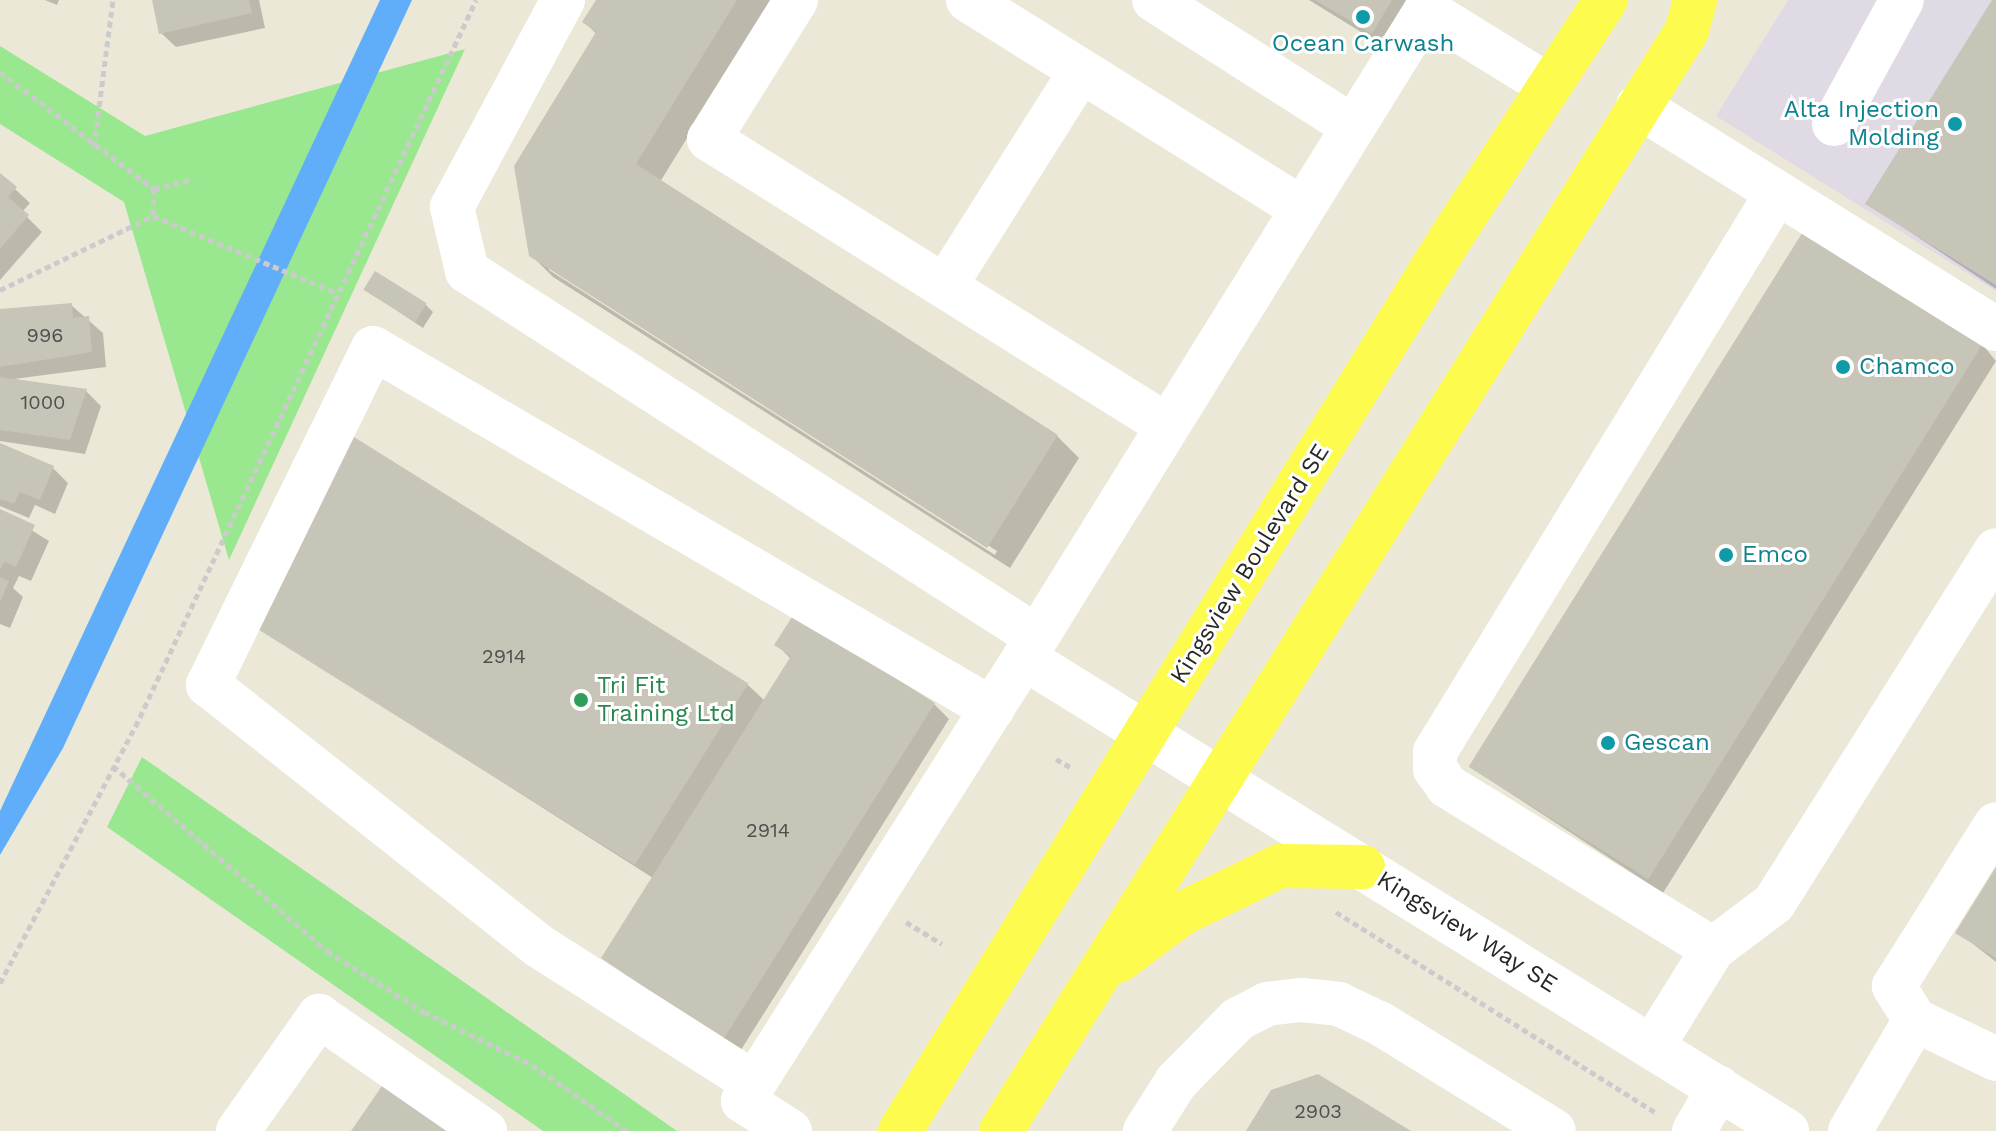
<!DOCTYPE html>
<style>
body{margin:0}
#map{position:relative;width:1996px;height:1131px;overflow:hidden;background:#ece8d8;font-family:"Work Sans",sans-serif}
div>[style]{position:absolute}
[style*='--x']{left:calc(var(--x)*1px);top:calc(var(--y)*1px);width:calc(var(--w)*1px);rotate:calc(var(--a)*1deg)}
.industrial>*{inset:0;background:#dfdae4}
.green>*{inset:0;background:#99e88f}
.water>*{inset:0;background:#60aef9}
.shadow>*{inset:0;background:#0003}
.building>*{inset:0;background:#c7c4b8;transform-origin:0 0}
.path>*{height:5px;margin-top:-2.5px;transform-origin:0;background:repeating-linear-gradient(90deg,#cbcbcb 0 6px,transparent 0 10px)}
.minor>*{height:44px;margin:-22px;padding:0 22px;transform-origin:22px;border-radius:22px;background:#fff}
.major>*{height:44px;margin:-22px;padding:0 22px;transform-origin:22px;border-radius:22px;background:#fdfb4d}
.dots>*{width:22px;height:22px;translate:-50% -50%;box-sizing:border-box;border:4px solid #fff;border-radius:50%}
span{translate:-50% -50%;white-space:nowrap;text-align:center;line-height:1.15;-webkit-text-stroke:6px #fff;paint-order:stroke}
.number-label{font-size:20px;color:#504f4c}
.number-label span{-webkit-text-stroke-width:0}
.culture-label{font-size:24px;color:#0d838f}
.right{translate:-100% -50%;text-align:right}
.left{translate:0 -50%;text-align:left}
.street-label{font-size:24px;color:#282828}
.leisure-label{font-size:24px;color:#27864d}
</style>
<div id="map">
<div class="industrial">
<i style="clip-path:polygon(1788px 0,1996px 0,1996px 291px,1716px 116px)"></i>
</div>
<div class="green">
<i style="clip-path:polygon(0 46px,145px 136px,465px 49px,229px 560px,124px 202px,0 124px)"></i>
<i style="clip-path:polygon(142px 757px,677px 1131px,543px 1131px,107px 827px)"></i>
</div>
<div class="water">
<i style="clip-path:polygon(380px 0,412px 0,63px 748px,0 855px,0 811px)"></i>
</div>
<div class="shadow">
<i style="clip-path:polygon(45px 0,59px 0,57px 5px)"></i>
<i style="clip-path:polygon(154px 0,259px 0,265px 28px,176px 47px,161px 33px)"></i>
<i style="clip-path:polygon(evenodd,599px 0,772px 0,660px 182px,1057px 436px,1079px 458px,1010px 568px,553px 277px,531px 255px,597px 35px,585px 22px,599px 0,549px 266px,997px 551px,995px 555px,549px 270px,549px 266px)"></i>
<i style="clip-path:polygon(1309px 0,1416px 0,1387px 48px)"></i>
<i style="clip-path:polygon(1996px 0,1996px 289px,1868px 204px)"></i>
<i style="clip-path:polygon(0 175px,30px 203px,22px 212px,42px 232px,0 280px)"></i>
<i style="clip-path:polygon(366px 290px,426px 305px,433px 312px,423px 328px)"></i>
<i style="clip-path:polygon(71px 305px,103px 333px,106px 367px,14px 379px,86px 391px,101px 406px,85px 454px,0 441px,0 311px)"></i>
<i style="clip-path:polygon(1982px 344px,1996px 361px,1663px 893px,1470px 767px)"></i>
<i style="clip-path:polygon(0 445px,53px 468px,68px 483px,55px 514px,35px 505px,29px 518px,0 506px)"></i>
<i style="clip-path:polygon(0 511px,49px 541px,31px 581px,19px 576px,13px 588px,23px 597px,10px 628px,0 624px)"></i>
<i style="clip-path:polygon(262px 629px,748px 685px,765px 701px,791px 659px,777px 645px,934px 704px,949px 719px,739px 1053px,603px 958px,653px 878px)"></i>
<i style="clip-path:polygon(1996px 871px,1996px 962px,1958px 932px)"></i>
</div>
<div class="building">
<i style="clip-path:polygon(152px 0,249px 0,252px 13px,159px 34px)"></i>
<i style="clip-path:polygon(596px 0,737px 0,636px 164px,1058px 435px,987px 548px,529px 256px,514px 166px,596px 32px,582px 22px)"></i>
<i style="clip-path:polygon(1315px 0,1392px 0,1372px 34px)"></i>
<i style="clip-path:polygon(1992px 0,1996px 0,1996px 285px,1865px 204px)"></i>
<i style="clip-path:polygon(0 173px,17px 187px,8px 197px,29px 215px,0 249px)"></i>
<i style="left:1804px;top:230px;width:212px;height:633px;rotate:32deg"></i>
<i style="left:375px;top:271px;width:61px;height:22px;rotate:32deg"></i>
<i style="clip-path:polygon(72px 303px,73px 318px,89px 316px,92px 352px,0 367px,0 309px)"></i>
<i style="clip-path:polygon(0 377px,87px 389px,70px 440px,0 430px)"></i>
<i style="left:354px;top:437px;width:465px;height:214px;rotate:32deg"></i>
<i style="clip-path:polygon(0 443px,54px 466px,40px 500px,20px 492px,14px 504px,0 499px)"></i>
<i style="clip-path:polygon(0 509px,35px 525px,16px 567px,4px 562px,0 570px)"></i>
<i style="clip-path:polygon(0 577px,9px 581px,0 602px)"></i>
<i style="clip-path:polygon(794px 614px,935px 703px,723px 1040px,601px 958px,791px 656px,774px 645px)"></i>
<i style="clip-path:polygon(1996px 867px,1996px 958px,1955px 933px)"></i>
<i style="clip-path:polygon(1318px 1074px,1411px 1131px,1246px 1131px,1271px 1090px)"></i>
<i style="clip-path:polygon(384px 1083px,454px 1131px,351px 1131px)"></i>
</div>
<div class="path">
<i style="--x:0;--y:72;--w:193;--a:37.2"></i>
<i style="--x:154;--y:189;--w:27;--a:92"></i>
<i style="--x:153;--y:216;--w:199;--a:22.7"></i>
<i style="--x:94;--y:146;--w:147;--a:-82.6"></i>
<i style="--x:154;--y:189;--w:40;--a:-14.4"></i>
<i style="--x:0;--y:290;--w:170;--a:-25.8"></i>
<i style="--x:1056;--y:759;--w:20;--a:30"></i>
<i style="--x:113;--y:766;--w:283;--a:40.8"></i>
<i style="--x:327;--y:951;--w:115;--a:32.2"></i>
<i style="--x:424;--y:1012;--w:120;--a:26.1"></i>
<i style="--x:532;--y:1065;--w:116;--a:34.8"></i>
<i style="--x:1336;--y:912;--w:379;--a:32.1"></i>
<i style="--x:906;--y:922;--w:42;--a:31.4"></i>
<i style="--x:0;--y:983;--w:301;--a:-62.2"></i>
<i style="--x:140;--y:717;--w:792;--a:-64.89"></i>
</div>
<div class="minor">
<i style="--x:563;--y:0;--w:235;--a:118.2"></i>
<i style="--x:452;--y:207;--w:66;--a:76.8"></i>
<i style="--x:467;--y:271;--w:677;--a:32.7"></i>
<i style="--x:796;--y:0;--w:164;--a:122"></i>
<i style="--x:709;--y:139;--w:541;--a:32.02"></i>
<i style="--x:968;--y:0;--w:394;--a:32"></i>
<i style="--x:1154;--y:0;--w:236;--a:32.5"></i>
<i style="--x:1638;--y:106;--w:422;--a:31.9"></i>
<i style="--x:1834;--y:124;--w:141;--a:-61.3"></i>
<i style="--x:945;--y:286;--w:254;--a:-57.7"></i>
<i style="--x:1024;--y:658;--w:763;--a:-58.19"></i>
<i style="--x:1426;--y:10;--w:145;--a:31.7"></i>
<i style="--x:1713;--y:949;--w:312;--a:-148.5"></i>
<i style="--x:1447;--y:786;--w:21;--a:-125"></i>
<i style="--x:1435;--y:769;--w:17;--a:-90"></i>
<i style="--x:1435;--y:752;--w:655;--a:-58.54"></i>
<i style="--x:1915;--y:1020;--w:40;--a:-122"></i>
<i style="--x:1894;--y:986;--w:191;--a:-57.8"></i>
<i style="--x:1652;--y:1047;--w:115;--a:-58.1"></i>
<i style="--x:1713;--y:949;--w:76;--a:-37"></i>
<i style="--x:1774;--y:903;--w:417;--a:-57.8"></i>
<i style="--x:754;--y:1083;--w:255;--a:-147.5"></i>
<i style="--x:539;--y:946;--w:422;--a:-141.7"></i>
<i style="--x:208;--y:685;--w:375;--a:-63.9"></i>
<i style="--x:373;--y:348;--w:717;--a:30.25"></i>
<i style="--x:238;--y:1131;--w:141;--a:-54.8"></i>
<i style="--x:319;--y:1016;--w:202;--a:34.7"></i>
<i style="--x:790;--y:1131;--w:56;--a:-147.4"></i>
<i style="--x:743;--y:1101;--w:525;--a:-57.61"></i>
<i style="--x:1024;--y:658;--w:898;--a:31.8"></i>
<i style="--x:1145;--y:1131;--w:58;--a:-57.7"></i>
<i style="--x:1176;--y:1082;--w:88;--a:-45.5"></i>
<i style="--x:1238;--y:1019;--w:33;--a:-27"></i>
<i style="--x:1267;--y:1004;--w:35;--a:-7"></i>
<i style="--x:1302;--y:1000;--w:37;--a:6"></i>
<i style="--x:1339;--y:1004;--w:47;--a:25.5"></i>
<i style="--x:1381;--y:1024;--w:203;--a:31.7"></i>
<i style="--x:1694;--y:1131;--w:50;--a:-59.8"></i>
<i style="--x:1850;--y:1131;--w:129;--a:-59.6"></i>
<i style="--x:1915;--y:1020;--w:90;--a:25.7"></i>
</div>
<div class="major">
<i style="--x:1118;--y:961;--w:79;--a:-36.7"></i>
<i style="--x:1181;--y:914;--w:110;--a:-25.9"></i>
<i style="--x:1280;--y:866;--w:83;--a:0.7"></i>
<i style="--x:900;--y:1131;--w:1048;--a:-58.34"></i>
<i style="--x:1450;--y:239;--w:285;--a:-56.9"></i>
<i style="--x:1001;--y:1131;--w:1297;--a:-58.07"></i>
<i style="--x:1687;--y:30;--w:31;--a:-75"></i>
</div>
<div class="dots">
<i style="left:1363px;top:17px;background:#0f9aa8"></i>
<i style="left:1955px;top:124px;background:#0f9aa8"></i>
<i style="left:1843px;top:367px;background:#0f9aa8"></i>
<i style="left:1726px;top:555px;background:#0f9aa8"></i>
<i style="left:581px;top:700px;background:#2e9e5b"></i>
<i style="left:1608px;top:743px;background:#0f9aa8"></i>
</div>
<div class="number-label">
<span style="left:45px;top:335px">996</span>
<span style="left:43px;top:402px">1000</span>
<span style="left:504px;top:656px">2914</span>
<span style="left:768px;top:830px">2914</span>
<span style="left:1318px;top:1111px">2903</span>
</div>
<div class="culture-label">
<span style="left:1363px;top:44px">Ocean Carwash</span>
<span class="right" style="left:1939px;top:124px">Alta Injection<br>Molding</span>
<span class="left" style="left:1859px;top:367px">Chamco</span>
<span class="left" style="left:1742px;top:555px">Emco</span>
<span class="left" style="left:1624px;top:743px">Gescan</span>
</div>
<div class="street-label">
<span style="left:1250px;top:564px;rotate:-58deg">Kingsview Boulevard SE</span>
<span style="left:1467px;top:932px;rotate:32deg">Kingsview Way SE</span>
</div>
<div class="leisure-label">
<span class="left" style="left:597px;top:700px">Tri Fit<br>Training Ltd</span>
</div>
</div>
